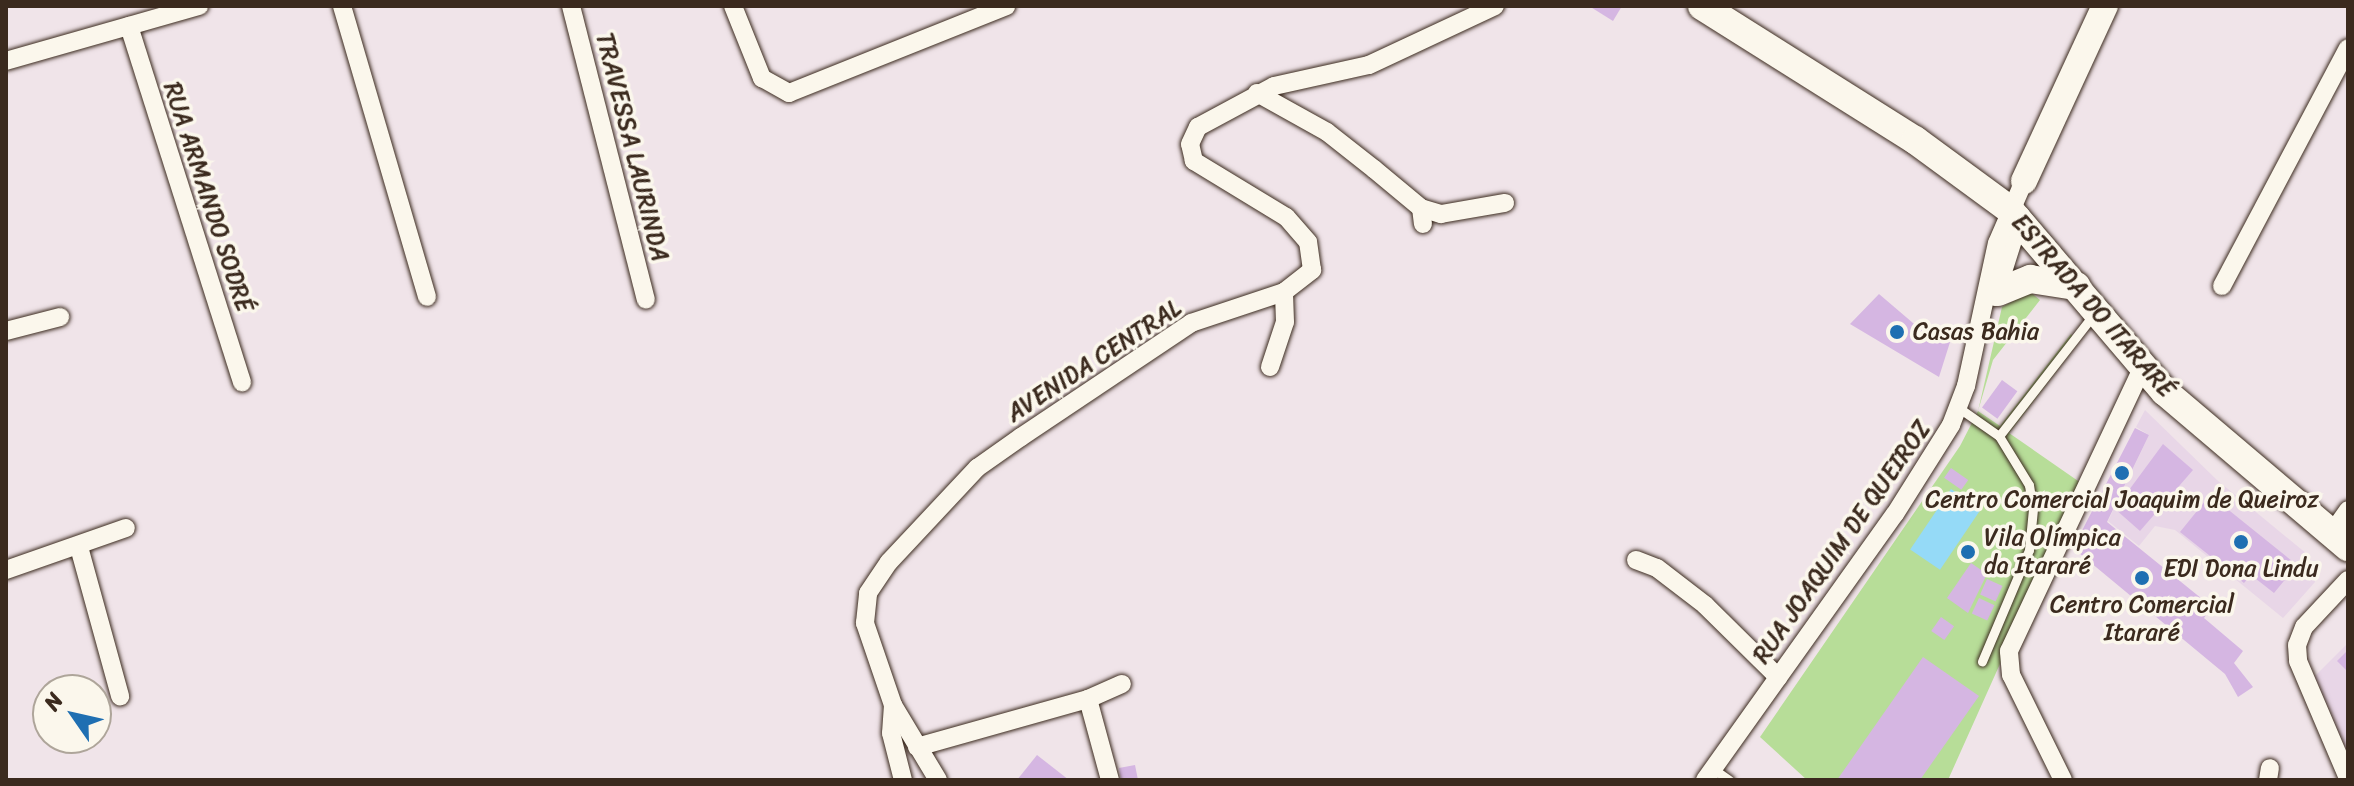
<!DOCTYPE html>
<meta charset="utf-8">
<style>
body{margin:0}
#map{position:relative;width:2354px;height:786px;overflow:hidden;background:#f0e4e9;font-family:Sriracha,sans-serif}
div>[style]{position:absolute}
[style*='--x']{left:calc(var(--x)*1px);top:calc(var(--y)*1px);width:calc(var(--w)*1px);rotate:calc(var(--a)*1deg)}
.built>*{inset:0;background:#e8d6e7}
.green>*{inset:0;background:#b7dd98}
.water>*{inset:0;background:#95daf7;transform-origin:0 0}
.building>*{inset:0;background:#d5b6e2;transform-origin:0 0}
.roads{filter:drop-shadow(0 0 2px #3b2a1e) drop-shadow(0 0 2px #3b2a1e)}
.lane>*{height:9px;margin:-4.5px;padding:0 4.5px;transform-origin:4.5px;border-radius:4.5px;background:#fbf7ec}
.street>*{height:18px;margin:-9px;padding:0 9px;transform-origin:9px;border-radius:9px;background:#fbf7ec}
.secondary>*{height:26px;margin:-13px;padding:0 13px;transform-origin:13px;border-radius:13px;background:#fbf7ec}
.primary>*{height:28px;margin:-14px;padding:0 14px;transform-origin:14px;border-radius:14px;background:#fbf7ec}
.dots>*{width:22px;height:22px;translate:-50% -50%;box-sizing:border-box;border:4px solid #fbf7ec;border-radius:50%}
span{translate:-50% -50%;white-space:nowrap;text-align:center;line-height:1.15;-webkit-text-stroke:7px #fbf7ec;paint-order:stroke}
.street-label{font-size:24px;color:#3b2a1e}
.poi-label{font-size:24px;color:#3b2a1e}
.left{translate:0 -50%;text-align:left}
.frame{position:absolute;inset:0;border:8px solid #3b2a1e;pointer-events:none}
.north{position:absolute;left:32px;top:674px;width:80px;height:80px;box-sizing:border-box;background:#fbf7ec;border:2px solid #aea59a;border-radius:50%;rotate:304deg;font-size:22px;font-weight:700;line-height:32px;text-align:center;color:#3b2a1e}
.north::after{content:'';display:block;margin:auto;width:28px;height:36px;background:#1f6fb2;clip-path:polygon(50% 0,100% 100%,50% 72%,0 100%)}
</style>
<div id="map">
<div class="built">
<i style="clip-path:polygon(2145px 410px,2217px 480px,2307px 554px,2315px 582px,2283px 618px,2175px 530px,2155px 526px,2139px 546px,2108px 521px,2149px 435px,2136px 427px)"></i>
<i style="clip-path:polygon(2348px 643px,2348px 754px,2314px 677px)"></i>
</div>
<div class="green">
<i style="clip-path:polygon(2030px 292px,2040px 300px,1993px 360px,1978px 411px,2000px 426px,2071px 334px,2078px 343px,2009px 433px,2081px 483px,1948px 780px,1807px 780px,1760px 737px,1960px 446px,1978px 411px,2002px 307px)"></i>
</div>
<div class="water">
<i style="left:1951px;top:489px;width:36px;height:73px;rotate:34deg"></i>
</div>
<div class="building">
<i style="clip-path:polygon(1589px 6px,1622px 6px,1613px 21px)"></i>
<i style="clip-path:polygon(1879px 294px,1913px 323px,1951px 339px,1939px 377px,1850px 324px)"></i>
<i style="left:2002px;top:380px;width:19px;height:34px;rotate:36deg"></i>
<i style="clip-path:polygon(2135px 428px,2149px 435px,2107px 522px,2212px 607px,2204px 618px,2243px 651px,2234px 663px,2253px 687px,2238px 697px,2225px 674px,2073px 548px)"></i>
<i style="clip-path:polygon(2163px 444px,2193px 470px,2140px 531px,2115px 509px)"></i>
<i style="left:1951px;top:468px;width:21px;height:12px;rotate:35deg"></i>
<i style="clip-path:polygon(2210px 495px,2297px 565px,2274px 593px,2251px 575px,2244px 583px,2180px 532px)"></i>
<i style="clip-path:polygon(1971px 563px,1987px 574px,1968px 613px,1947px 598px)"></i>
<i style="left:1987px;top:579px;width:17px;height:17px;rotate:24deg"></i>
<i style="left:1979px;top:598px;width:17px;height:17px;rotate:25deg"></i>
<i style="left:1941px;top:617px;width:16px;height:17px;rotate:35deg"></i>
<i style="clip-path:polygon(2348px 650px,2348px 672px,2337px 661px)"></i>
<i style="clip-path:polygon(1923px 657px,1979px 696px,1920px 780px,1837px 780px)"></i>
<i style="clip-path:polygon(1037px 755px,1069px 780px,1017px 780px)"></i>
<i style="clip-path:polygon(1135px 765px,1138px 780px,1121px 780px,1119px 768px)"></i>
</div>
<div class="roads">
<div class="lane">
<i style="--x:1959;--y:408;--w:49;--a:35"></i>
<i style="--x:1999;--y:436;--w:57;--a:58.5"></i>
<i style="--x:2029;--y:485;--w:24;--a:81"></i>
<i style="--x:2033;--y:509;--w:41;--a:95.6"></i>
<i style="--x:2029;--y:550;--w:121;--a:112.9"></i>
<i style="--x:1999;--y:436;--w:155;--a:-52.1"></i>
<i style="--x:1712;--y:768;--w:21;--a:35"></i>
</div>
<div class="street">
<i style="--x:342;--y:6;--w:303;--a:73.7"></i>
<i style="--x:571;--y:6;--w:303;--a:75.7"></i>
<i style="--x:733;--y:6;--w:78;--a:68.1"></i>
<i style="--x:762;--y:78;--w:31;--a:29"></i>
<i style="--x:789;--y:93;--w:234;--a:-21.8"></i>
<i style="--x:129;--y:26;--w:374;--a:72.4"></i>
<i style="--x:6;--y:61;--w:201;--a:-15.9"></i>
<i style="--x:1257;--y:93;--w:80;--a:29.1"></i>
<i style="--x:1327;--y:132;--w:60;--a:38.2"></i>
<i style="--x:1374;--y:169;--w:61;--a:39.7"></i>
<i style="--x:1421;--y:208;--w:16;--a:83"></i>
<i style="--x:1421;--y:208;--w:21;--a:17"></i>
<i style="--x:1441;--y:214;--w:65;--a:-9.8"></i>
<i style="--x:2222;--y:286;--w:269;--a:-62.1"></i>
<i style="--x:1995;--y:297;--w:86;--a:-72.4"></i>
<i style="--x:6;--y:331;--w:56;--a:-14.5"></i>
<i style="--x:1270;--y:367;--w:47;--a:-71.6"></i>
<i style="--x:1285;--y:322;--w:30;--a:-92"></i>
<i style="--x:2332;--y:533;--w:28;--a:-55"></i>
<i style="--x:79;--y:547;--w:155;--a:74.6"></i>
<i style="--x:1636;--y:560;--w:22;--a:21"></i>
<i style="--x:1657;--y:568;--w:61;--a:37.6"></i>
<i style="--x:1705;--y:605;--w:103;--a:44.6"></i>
<i style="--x:6;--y:570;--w:127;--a:-19.3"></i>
<i style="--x:2348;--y:580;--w:64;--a:133.1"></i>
<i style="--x:2304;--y:627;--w:19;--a:111"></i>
<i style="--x:2297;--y:645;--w:16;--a:86"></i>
<i style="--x:2298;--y:661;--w:127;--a:66.9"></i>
<i style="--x:1088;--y:699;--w:84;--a:74.8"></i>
<i style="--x:893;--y:705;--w:28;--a:94"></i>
<i style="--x:891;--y:733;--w:49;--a:75.7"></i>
<i style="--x:917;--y:747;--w:178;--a:-15.7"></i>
<i style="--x:1088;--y:699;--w:37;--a:-24"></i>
<i style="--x:938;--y:780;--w:87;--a:-121"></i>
<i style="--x:893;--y:705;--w:87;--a:-108.9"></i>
<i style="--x:865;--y:623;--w:30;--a:-84"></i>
<i style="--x:868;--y:593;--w:37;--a:-56"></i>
<i style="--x:889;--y:562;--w:129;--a:-46.9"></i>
<i style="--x:977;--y:468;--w:54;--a:-35.2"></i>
<i style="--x:1021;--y:437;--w:205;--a:-33.8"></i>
<i style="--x:1191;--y:323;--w:98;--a:-18.4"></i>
<i style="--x:1284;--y:292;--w:36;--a:-38"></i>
<i style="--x:1312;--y:270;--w:28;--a:-98"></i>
<i style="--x:1308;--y:242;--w:33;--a:-131"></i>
<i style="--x:1286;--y:217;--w:108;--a:-148.7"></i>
<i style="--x:1194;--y:161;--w:17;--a:-103"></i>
<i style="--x:1190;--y:144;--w:19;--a:-65"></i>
<i style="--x:1198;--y:127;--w:86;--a:-28.3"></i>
<i style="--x:1274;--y:86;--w:97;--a:-12.5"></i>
<i style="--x:1369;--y:65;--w:139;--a:-25.1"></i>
<i style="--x:1705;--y:780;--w:327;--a:-54.5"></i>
<i style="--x:1895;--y:514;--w:105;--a:-57.8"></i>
<i style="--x:1951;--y:425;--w:42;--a:-69"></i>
<i style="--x:1966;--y:386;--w:146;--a:-77.8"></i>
<i style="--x:1997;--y:243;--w:68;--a:-66.5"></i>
<i style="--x:2063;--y:780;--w:117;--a:-116.3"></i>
<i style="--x:2011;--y:675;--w:24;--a:-95"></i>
<i style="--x:2009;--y:651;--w:313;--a:-64.8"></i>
<i style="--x:2268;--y:780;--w:12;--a:-81"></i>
</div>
<div class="secondary">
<i style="--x:2024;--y:181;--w:193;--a:-65.2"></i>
</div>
<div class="primary">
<i style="--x:1702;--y:6;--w:252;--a:32.2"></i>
<i style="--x:1915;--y:140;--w:117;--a:36.3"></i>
<i style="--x:2009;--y:209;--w:240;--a:49.6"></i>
<i style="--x:2165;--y:392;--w:240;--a:40.3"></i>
<i style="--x:1998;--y:292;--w:35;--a:-22"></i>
<i style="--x:2030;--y:279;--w:47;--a:8.7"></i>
</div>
</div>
<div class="dots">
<i style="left:1897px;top:332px;background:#1f6fb2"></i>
<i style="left:2122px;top:473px;background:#1f6fb2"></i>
<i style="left:2241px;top:542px;background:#1f6fb2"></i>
<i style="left:1968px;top:552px;background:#1f6fb2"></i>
<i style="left:2142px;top:578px;background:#1f6fb2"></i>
</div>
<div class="street-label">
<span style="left:632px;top:147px;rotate:76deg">TRAVESSA LAURINDA</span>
<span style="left:208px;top:197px;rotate:72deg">RUA ARMANDO SODRÉ</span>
<span style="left:2093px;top:306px;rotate:49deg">ESTRADA DO ITARARÉ</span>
<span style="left:1094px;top:361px;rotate:-33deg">AVENIDA CENTRAL</span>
<span style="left:1842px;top:542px;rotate:-55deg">RUA JOAQUIM DE QUEIROZ</span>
</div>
<div class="poi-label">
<span class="left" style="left:1913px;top:332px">Casas Bahia</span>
<span style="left:2122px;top:500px">Centro Comercial Joaquim de Queiroz</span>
<span class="left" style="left:1984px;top:552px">Vila Olímpica<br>da Itararé</span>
<span style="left:2241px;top:569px">EDI Dona Lindu</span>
<span style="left:2142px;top:619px">Centro Comercial<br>Itararé</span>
</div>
<div class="frame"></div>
<div class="north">N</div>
</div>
